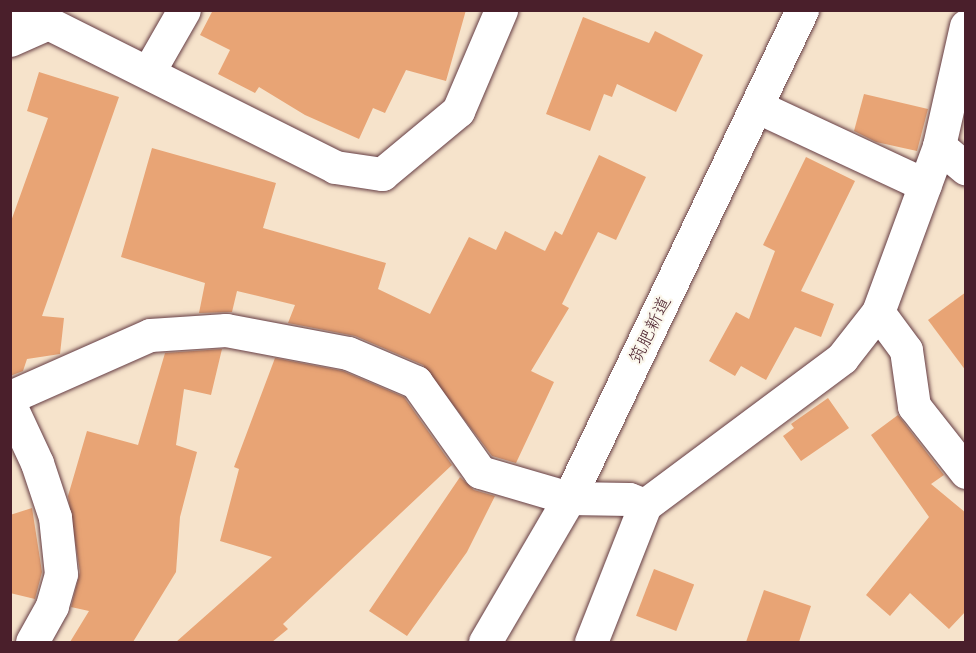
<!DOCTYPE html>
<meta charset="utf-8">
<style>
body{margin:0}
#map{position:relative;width:976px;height:653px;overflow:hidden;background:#f6e3cb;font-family:"Patrick Hand","Klee One",sans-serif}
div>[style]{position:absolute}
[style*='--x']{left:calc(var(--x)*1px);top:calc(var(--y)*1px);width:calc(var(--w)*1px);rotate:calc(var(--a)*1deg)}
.building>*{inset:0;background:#e8a475;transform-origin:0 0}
.roads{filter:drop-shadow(0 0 2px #643c43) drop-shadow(0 0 2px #643c43)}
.minor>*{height:33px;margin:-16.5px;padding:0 16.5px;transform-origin:16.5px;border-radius:16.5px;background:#fff}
span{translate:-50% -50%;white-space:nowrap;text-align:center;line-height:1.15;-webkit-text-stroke:4.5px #fbf7ec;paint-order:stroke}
.street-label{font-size:18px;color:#4a1f2b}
.frame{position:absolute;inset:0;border:12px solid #4a1f2b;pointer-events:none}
</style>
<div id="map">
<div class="building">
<i style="clip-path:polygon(213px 10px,466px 10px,446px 81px,406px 70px,385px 113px,373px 108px,359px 139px,305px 115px,259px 87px,255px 93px,218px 74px,230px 50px,200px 35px)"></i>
<i style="clip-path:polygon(583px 17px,649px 43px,655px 31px,703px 55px,676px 112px,617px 84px,612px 97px,604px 94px,590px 131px,546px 114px)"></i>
<i style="clip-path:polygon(39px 72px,119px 97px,42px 316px,64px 318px,60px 354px,27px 359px,23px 371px,10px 376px,10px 224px,48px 118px,27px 111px)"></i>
<i style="clip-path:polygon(864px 94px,928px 109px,917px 151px,876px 142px,854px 131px)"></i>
<i style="clip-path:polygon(152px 148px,276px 183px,263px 228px,386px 263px,378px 289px,430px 314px,469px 237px,496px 250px,505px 231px,545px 251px,555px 231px,562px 235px,599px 155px,646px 177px,616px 240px,598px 232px,562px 304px,569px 308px,531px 371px,554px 382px,516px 463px,492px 456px,423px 365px,355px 336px,288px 323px,295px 305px,237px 291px,232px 312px,199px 313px,205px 283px,121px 257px)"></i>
<i style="clip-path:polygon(806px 157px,855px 181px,801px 291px,834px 304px,821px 337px,795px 327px,766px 380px,741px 366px,735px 376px,709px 361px,736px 312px,749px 319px,775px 251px,763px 245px)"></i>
<i style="clip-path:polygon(966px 292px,966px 371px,928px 320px)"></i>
<i style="clip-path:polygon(222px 349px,211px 395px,184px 389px,176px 445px,197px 452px,180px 517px,176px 572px,133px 642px,70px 642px,89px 611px,71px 607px,80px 572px,68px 496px,87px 431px,138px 445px,165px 353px)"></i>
<i style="clip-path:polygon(275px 358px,343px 371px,404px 397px,452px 465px,283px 624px,288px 629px,272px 642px,176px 642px,272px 557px,220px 541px,239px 469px,234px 467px)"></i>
<i style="clip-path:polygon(828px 398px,849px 428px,801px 461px,783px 436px,794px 428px,791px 424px)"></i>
<i style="clip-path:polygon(898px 415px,944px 475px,931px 484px,966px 513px,966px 611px,949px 629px,910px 593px,890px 616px,866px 595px,929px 517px,871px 435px)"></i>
<i style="clip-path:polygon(460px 477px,474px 490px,495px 496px,467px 552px,407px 636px,369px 611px)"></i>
<i style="clip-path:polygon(32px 508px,42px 572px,35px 599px,10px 593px,10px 515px)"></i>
<i style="left:654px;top:569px;width:43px;height:50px;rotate:21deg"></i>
<i style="clip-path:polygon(764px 590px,811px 606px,799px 642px,746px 642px)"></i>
</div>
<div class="roads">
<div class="minor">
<i style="--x:22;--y:10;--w:350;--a:26.6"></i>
<i style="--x:335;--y:167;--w:48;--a:8.5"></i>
<i style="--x:382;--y:174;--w:99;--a:-39.7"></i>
<i style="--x:458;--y:111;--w:110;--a:-66.9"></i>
<i style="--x:966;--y:26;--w:123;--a:102.7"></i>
<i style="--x:939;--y:146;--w:35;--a:40"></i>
<i style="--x:10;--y:40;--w:42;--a:-24.1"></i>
<i style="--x:149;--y:71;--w:70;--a:-60.2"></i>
<i style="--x:758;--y:107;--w:184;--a:25"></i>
<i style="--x:878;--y:312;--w:47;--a:53.6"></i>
<i style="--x:906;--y:350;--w:57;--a:81.9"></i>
<i style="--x:914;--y:406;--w:84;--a:51.8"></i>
<i style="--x:10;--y:397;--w:153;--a:-23.9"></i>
<i style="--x:150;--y:335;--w:76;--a:-3.8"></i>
<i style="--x:226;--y:330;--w:124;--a:10.7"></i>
<i style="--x:348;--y:353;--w:74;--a:23.1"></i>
<i style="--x:416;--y:382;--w:110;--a:54.6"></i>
<i style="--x:480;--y:472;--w:93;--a:16.3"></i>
<i style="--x:569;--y:498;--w:60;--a:1"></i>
<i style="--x:629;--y:499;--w:17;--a:21"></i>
<i style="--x:645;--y:505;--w:246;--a:-36.7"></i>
<i style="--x:842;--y:358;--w:58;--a:-52"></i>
<i style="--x:878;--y:312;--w:177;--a:-69.8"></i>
<i style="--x:10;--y:405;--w:64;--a:65"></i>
<i style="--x:37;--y:463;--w:57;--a:71.6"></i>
<i style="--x:55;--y:517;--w:57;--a:84"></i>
<i style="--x:61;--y:574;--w:33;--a:106"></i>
<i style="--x:52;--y:606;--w:41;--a:119.1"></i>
<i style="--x:485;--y:642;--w:167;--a:-59.7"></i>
<i style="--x:569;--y:498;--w:541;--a:-64.48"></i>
<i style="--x:591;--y:642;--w:147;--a:-68.5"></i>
</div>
</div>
<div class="street-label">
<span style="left:650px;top:330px;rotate:-64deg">筑肥新道</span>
</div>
<div class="frame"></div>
</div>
